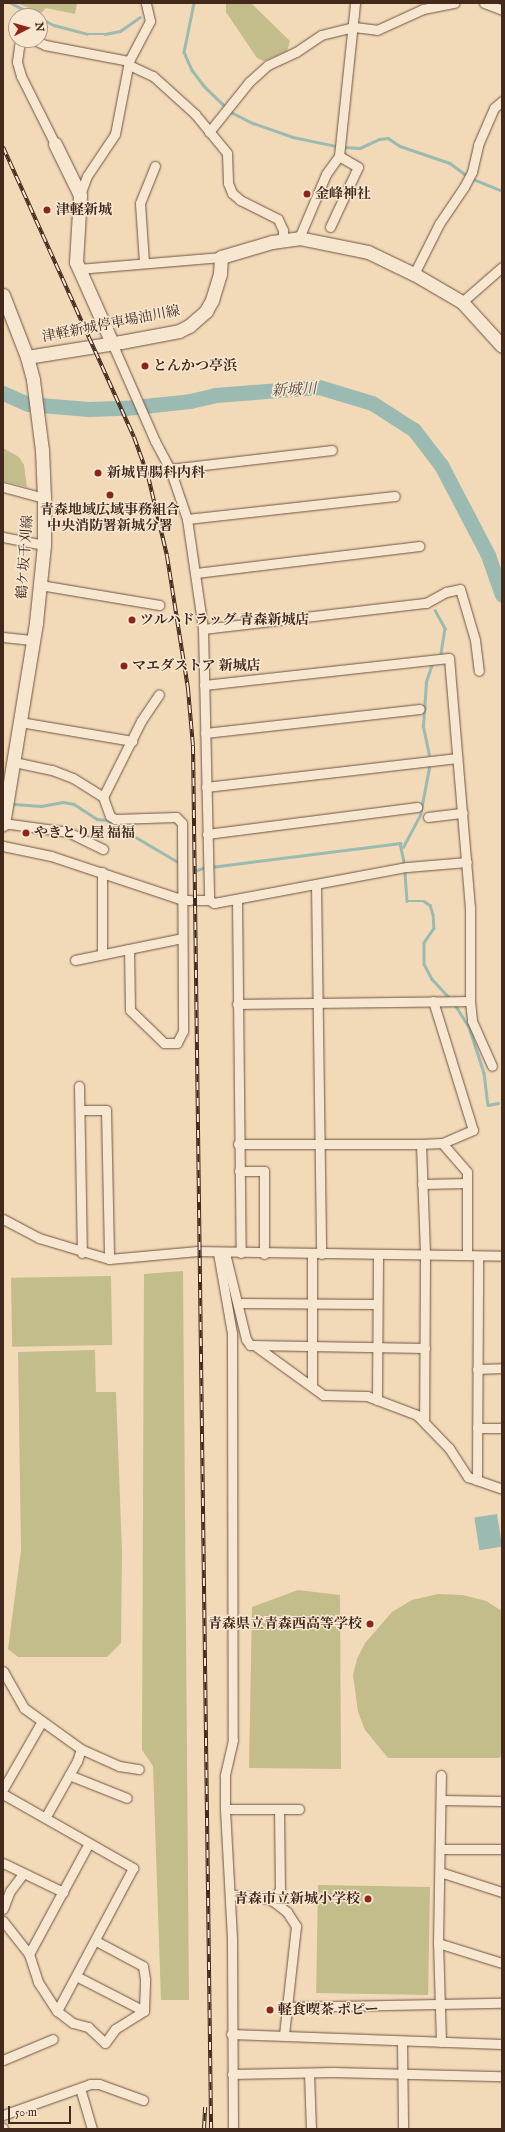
<!DOCTYPE html>
<meta charset="utf-8">
<style>
body{margin:0}
#map{position:relative;width:505px;height:2132px;overflow:hidden;background:#f2dab8;font-family:"IM FELL English","Noto Serif JP",serif}
div>[style]{position:absolute}
[style*='--x']{left:calc(var(--x)*1px);top:calc(var(--y)*1px);width:calc(var(--w)*1px);rotate:calc(var(--a)*1deg)}
.green>*{inset:0;background:#c2bd8a;transform-origin:0 0}
.water>*{inset:0;background:#9bbab2;transform-origin:0 0}
.stream>*{height:2.5px;margin:-1.25px;padding:0 1.25px;transform-origin:1.25px;border-radius:1.25px;background:#9bbab2}
.river>*{height:15px;margin:-7.5px;padding:0 7.5px;transform-origin:7.5px;border-radius:7.5px;background:#9bbab2}
.roads{filter:drop-shadow(0 0 1px #6f5443) drop-shadow(0 0 1px #6f5443)}
.minor>*{height:9px;margin:-4.5px;padding:0 4.5px;transform-origin:4.5px;border-radius:4.5px;background:#f7e7d1}
.secondary>*{height:13px;margin:-6.5px;padding:0 6.5px;transform-origin:6.5px;border-radius:6.5px;background:#f7e7d1}
.rail>*{height:4px;margin-top:-2px;transform-origin:0;background:repeating-linear-gradient(90deg,#f7e7d1 0 8px,#43281c 0 16px);box-sizing:border-box;border-block:1px solid #43281c}
.dots>*{width:11px;height:11px;translate:-50% -50%;box-sizing:border-box;border:2px solid #f7e7d1;border-radius:50%}
span{translate:-50% -50%;white-space:nowrap;text-align:center;line-height:1.15;-webkit-text-stroke:3px #f7e7d1;paint-order:stroke}
.poi-label{font-size:14px;color:#43281c;font-weight:700}
.left{translate:0 -50%;text-align:left}
.right{translate:-100% -50%;text-align:right}
.street-label{font-size:14px;color:#43281c}
.water-label{font-size:15px;color:#594c42;font-style:italic}
.frame{position:absolute;inset:0;border:4px solid #43281c;pointer-events:none}
.north{position:absolute;left:8px;top:8px;width:40px;height:40px;box-sizing:border-box;background:#f7e7d1;border:1px solid #af9b89;border-radius:50%;rotate:84deg;font-size:11px;font-weight:700;line-height:16px;text-align:center;color:#43281c}
.north::after{content:'';display:block;margin:auto;width:14px;height:18px;background:#8f2418;clip-path:polygon(50% 0,100% 100%,50% 72%,0 100%)}
.scale{position:absolute;left:8px;top:2106px;width:63px;height:18px;box-sizing:border-box;border:2px solid #43281c;border-top:0;padding-left:5px;font-size:12px;line-height:14px;white-space:nowrap;color:#43281c;-webkit-text-stroke:3px #f7e7d1;paint-order:stroke}
</style>
<div id="map">
<div class="green">
<i style="clip-path:polygon(17px 3px,77px 3px,75px 14px,46px 8px,41px 13px)"></i>
<i style="clip-path:polygon(226px 3px,251px 3px,290px 41px,287px 51px,264px 61px,257px 58px,226px 12px)"></i>
<i style="clip-path:polygon(3px 448px,19px 457px,24px 465px,27px 487px,3px 481px)"></i>
<i style="clip-path:polygon(183px 1271px,189px 2000px,161px 2000px,153px 1766px,142px 1750px,144px 1274px)"></i>
<i style="left:111px;top:1276px;width:69px;height:100px;rotate:89deg"></i>
<i style="clip-path:polygon(95px 1350px,96px 1392px,116px 1392px,122px 1552px,121px 1643px,107px 1657px,18px 1657px,8px 1649px,21px 1550px,18px 1352px)"></i>
<i style="clip-path:polygon(298px 1590px,340px 1595px,341px 1769px,249px 1768px,252px 1607px)"></i>
<i style="clip-path:polygon(438px 1594px,463px 1595px,486px 1601px,502px 1611px,502px 1755px,499px 1758px,388px 1758px,365px 1730px,358px 1712px,353px 1675px,357px 1659px,365px 1643px,392px 1612px,412px 1600px)"></i>
<i style="left:318px;top:1885px;width:112px;height:108px;rotate:1deg"></i>
</div>
<div class="water">
<i style="left:497px;top:1514px;width:33px;height:23px;rotate:81deg"></i>
</div>
<div class="stream">
<i style="--x:11;--y:3;--w:28;--a:27"></i>
<i style="--x:194;--y:3;--w:50;--a:101.5"></i>
<i style="--x:184;--y:52;--w:20;--a:66"></i>
<i style="--x:192;--y:70;--w:20;--a:53"></i>
<i style="--x:204;--y:86;--w:30;--a:44"></i>
<i style="--x:40;--y:18;--w:16;--a:27"></i>
<i style="--x:54;--y:25;--w:34;--a:15"></i>
<i style="--x:87;--y:34;--w:18;--a:0"></i>
<i style="--x:105;--y:34;--w:15;--a:-11"></i>
<i style="--x:120;--y:31;--w:24;--a:-35"></i>
<i style="--x:231;--y:112;--w:25;--a:27"></i>
<i style="--x:253;--y:123;--w:42;--a:19.3"></i>
<i style="--x:293;--y:137;--w:44;--a:11.8"></i>
<i style="--x:343;--y:147;--w:17;--a:3"></i>
<i style="--x:360;--y:148;--w:21;--a:-25"></i>
<i style="--x:379;--y:139;--w:9;--a:-6"></i>
<i style="--x:388;--y:138;--w:14;--a:34"></i>
<i style="--x:400;--y:146;--w:53;--a:18.8"></i>
<i style="--x:450;--y:163;--w:20;--a:37"></i>
<i style="--x:473;--y:179;--w:31;--a:22"></i>
<i style="--x:435;--y:610;--w:21;--a:61"></i>
<i style="--x:445;--y:628;--w:25;--a:99"></i>
<i style="--x:429;--y:755;--w:30;--a:-102"></i>
<i style="--x:423;--y:726;--w:44;--a:-86.1"></i>
<i style="--x:426;--y:682;--w:19;--a:-72"></i>
<i style="--x:14;--y:804;--w:27;--a:4"></i>
<i style="--x:41;--y:806;--w:22;--a:-10"></i>
<i style="--x:63;--y:802;--w:11;--a:10"></i>
<i style="--x:74;--y:804;--w:27;--a:33"></i>
<i style="--x:97;--y:819;--w:10;--a:6"></i>
<i style="--x:107;--y:820;--w:82;--a:30.6"></i>
<i style="--x:403;--y:847;--w:36;--a:-62"></i>
<i style="--x:420;--y:815;--w:48;--a:-79.2"></i>
<i style="--x:211;--y:867;--w:191;--a:-7.2"></i>
<i style="--x:400;--y:843;--w:19;--a:78"></i>
<i style="--x:197;--y:870;--w:6;--a:-18"></i>
<i style="--x:405;--y:873;--w:28;--a:86"></i>
<i style="--x:407;--y:901;--w:17;--a:0"></i>
<i style="--x:424;--y:901;--w:7;--a:34"></i>
<i style="--x:430;--y:905;--w:9;--a:72"></i>
<i style="--x:433;--y:914;--w:14;--a:86"></i>
<i style="--x:434;--y:928;--w:18;--a:124"></i>
<i style="--x:424;--y:943;--w:21;--a:90"></i>
<i style="--x:424;--y:964;--w:17;--a:62"></i>
<i style="--x:432;--y:979;--w:26;--a:47"></i>
<i style="--x:454;--y:1003;--w:28;--a:58"></i>
<i style="--x:469;--y:1027;--w:48;--a:71.9"></i>
<i style="--x:484;--y:1073;--w:32;--a:83"></i>
<i style="--x:488;--y:1105;--w:10;--a:-11"></i>
</div>
<div class="river">
<i style="--x:3;--y:393;--w:27;--a:24"></i>
<i style="--x:28;--y:404;--w:61;--a:4.7"></i>
<i style="--x:89;--y:409;--w:36;--a:-2"></i>
<i style="--x:125;--y:408;--w:65;--a:-6.1"></i>
<i style="--x:190;--y:401;--w:26;--a:-13"></i>
<i style="--x:215;--y:395;--w:104;--a:-4.4"></i>
<i style="--x:319;--y:387;--w:55;--a:16.8"></i>
<i style="--x:372;--y:403;--w:50;--a:32.7"></i>
<i style="--x:414;--y:430;--w:44;--a:52.4"></i>
<i style="--x:441;--y:465;--w:102;--a:62.4"></i>
<i style="--x:488;--y:555;--w:42;--a:70.7"></i>
</div>
<div class="roads">
<div class="minor">
<i style="--x:484;--y:3;--w:19;--a:21"></i>
<i style="--x:20;--y:40;--w:22;--a:98"></i>
<i style="--x:17;--y:62;--w:15;--a:74"></i>
<i style="--x:21;--y:76;--w:76;--a:63.4"></i>
<i style="--x:34;--y:40;--w:12;--a:24"></i>
<i style="--x:45;--y:45;--w:86;--a:10.8"></i>
<i style="--x:129;--y:65;--w:26;--a:25"></i>
<i style="--x:153;--y:76;--w:57;--a:42.1"></i>
<i style="--x:195;--y:114;--w:50;--a:50.6"></i>
<i style="--x:227;--y:153;--w:30;--a:88"></i>
<i style="--x:228;--y:183;--w:11;--a:68"></i>
<i style="--x:232;--y:193;--w:11;--a:41"></i>
<i style="--x:240;--y:200;--w:42;--a:26.6"></i>
<i style="--x:278;--y:219;--w:12;--a:66"></i>
<i style="--x:283;--y:230;--w:10;--a:90"></i>
<i style="--x:209;--y:132;--w:64;--a:-51.3"></i>
<i style="--x:249;--y:82;--w:25;--a:-42"></i>
<i style="--x:268;--y:65;--w:31;--a:-25"></i>
<i style="--x:296;--y:52;--w:30;--a:-34"></i>
<i style="--x:321;--y:35;--w:34;--a:-14"></i>
<i style="--x:354;--y:27;--w:23;--a:7"></i>
<i style="--x:377;--y:30;--w:51;--a:-24.5"></i>
<i style="--x:423;--y:9;--w:32;--a:-11"></i>
<i style="--x:80;--y:195;--w:20;--a:-70"></i>
<i style="--x:87;--y:176;--w:50;--a:-56.3"></i>
<i style="--x:115;--y:134;--w:74;--a:-79.1"></i>
<i style="--x:129;--y:61;--w:45;--a:-62.3"></i>
<i style="--x:150;--y:21;--w:18;--a:-103"></i>
<i style="--x:330;--y:227;--w:66;--a:-65"></i>
<i style="--x:358;--y:167;--w:22;--a:-150"></i>
<i style="--x:299;--y:238;--w:69;--a:-67.1"></i>
<i style="--x:326;--y:174;--w:22;--a:-54"></i>
<i style="--x:339;--y:156;--w:154;--a:-84"></i>
<i style="--x:144;--y:262;--w:59;--a:-93.9"></i>
<i style="--x:140;--y:203;--w:40;--a:-68"></i>
<i style="--x:78;--y:269;--w:144;--a:-4.8"></i>
<i style="--x:414;--y:274;--w:56;--a:-63.4"></i>
<i style="--x:439;--y:224;--w:45;--a:-56"></i>
<i style="--x:464;--y:187;--w:17;--a:-62"></i>
<i style="--x:472;--y:172;--w:28;--a:-77"></i>
<i style="--x:478;--y:145;--w:40;--a:-66.6"></i>
<i style="--x:494;--y:108;--w:11;--a:-41"></i>
<i style="--x:462;--y:302;--w:53;--a:-41.2"></i>
<i style="--x:112;--y:343;--w:107;--a:66.3"></i>
<i style="--x:155;--y:441;--w:32;--a:62"></i>
<i style="--x:170;--y:469;--w:53;--a:71.2"></i>
<i style="--x:187;--y:519;--w:111;--a:81.7"></i>
<i style="--x:203;--y:629;--w:271;--a:88.7"></i>
<i style="--x:209;--y:900;--w:6;--a:31"></i>
<i style="--x:214;--y:903;--w:196;--a:-10.6"></i>
<i style="--x:407;--y:867;--w:60;--a:-4.8"></i>
<i style="--x:170;--y:469;--w:163;--a:-6.7"></i>
<i style="--x:3;--y:487;--w:42;--a:15"></i>
<i style="--x:187;--y:519;--w:209;--a:-6.3"></i>
<i style="--x:3;--y:537;--w:42;--a:11"></i>
<i style="--x:196;--y:573;--w:225;--a:-6.9"></i>
<i style="--x:40;--y:585;--w:121;--a:9.5"></i>
<i style="--x:203;--y:629;--w:225;--a:-6.7"></i>
<i style="--x:426;--y:603;--w:23;--a:-29"></i>
<i style="--x:446;--y:592;--w:14;--a:-12"></i>
<i style="--x:460;--y:589;--w:53;--a:73.6"></i>
<i style="--x:475;--y:640;--w:31;--a:83"></i>
<i style="--x:3;--y:637;--w:31;--a:6"></i>
<i style="--x:204;--y:685;--w:246;--a:-6.3"></i>
<i style="--x:449;--y:658;--w:250;--a:85.2"></i>
<i style="--x:470;--y:907;--w:94;--a:90"></i>
<i style="--x:470;--y:1001;--w:20;--a:84"></i>
<i style="--x:472;--y:1021;--w:49;--a:66"></i>
<i style="--x:20;--y:722;--w:114;--a:9.6"></i>
<i style="--x:205;--y:733;--w:216;--a:-6.4"></i>
<i style="--x:14;--y:762;--w:39;--a:12"></i>
<i style="--x:52;--y:770;--w:22;--a:21"></i>
<i style="--x:73;--y:778;--w:36;--a:32"></i>
<i style="--x:103;--y:797;--w:20;--a:70"></i>
<i style="--x:110;--y:816;--w:6;--a:31"></i>
<i style="--x:115;--y:819;--w:61;--a:-1.9"></i>
<i style="--x:176;--y:817;--w:8;--a:45"></i>
<i style="--x:182;--y:823;--w:208;--a:89.7"></i>
<i style="--x:183;--y:1031;--w:13;--a:117"></i>
<i style="--x:177;--y:1043;--w:13;--a:180"></i>
<i style="--x:164;--y:1043;--w:47;--a:-135.9"></i>
<i style="--x:130;--y:1010;--w:61;--a:-90.9"></i>
<i style="--x:206;--y:787;--w:253;--a:-6.6"></i>
<i style="--x:103;--y:797;--w:85;--a:-63.4"></i>
<i style="--x:141;--y:721;--w:32;--a:-56"></i>
<i style="--x:428;--y:817;--w:35;--a:-7"></i>
<i style="--x:3;--y:823;--w:66;--a:7.9"></i>
<i style="--x:68;--y:832;--w:39;--a:26"></i>
<i style="--x:207;--y:834;--w:212;--a:-7.3"></i>
<i style="--x:3;--y:846;--w:49;--a:11.8"></i>
<i style="--x:51;--y:856;--w:139;--a:18.4"></i>
<i style="--x:183;--y:900;--w:7;--a:0"></i>
<i style="--x:316;--y:884;--w:370;--a:89.2"></i>
<i style="--x:237;--y:899;--w:354;--a:89.4"></i>
<i style="--x:196;--y:900;--w:13;--a:0"></i>
<i style="--x:102;--y:954;--w:82;--a:-90"></i>
<i style="--x:75;--y:960;--w:109;--a:-11.6"></i>
<i style="--x:433;--y:1001;--w:135;--a:72.8"></i>
<i style="--x:473;--y:1130;--w:34;--a:157"></i>
<i style="--x:237;--y:1004;--w:233;--a:-0.7"></i>
<i style="--x:79;--y:1086;--w:167;--a:89"></i>
<i style="--x:80;--y:1110;--w:26;--a:0"></i>
<i style="--x:106;--y:1110;--w:149;--a:88.8"></i>
<i style="--x:238;--y:1144;--w:183;--a:0"></i>
<i style="--x:421;--y:1144;--w:111;--a:87.9"></i>
<i style="--x:425;--y:1255;--w:165;--a:90.3"></i>
<i style="--x:421;--y:1144;--w:21;--a:-3"></i>
<i style="--x:442;--y:1143;--w:38;--a:49"></i>
<i style="--x:467;--y:1172;--w:83;--a:90"></i>
<i style="--x:239;--y:1171;--w:25;--a:0"></i>
<i style="--x:264;--y:1171;--w:83;--a:90"></i>
<i style="--x:422;--y:1184;--w:45;--a:-1.3"></i>
<i style="--x:3;--y:1219;--w:41;--a:27.8"></i>
<i style="--x:39;--y:1238;--w:73;--a:16.7"></i>
<i style="--x:109;--y:1259;--w:89;--a:-5.1"></i>
<i style="--x:198;--y:1251;--w:304;--a:0.9"></i>
<i style="--x:218;--y:1253;--w:81;--a:80.1"></i>
<i style="--x:232;--y:1333;--w:407;--a:89.9"></i>
<i style="--x:233;--y:1740;--w:37;--a:103"></i>
<i style="--x:225;--y:1776;--w:33;--a:90"></i>
<i style="--x:225;--y:1809;--w:131;--a:86.9"></i>
<i style="--x:232;--y:1940;--w:189;--a:89.7"></i>
<i style="--x:225;--y:1253;--w:89;--a:76.3"></i>
<i style="--x:246;--y:1339;--w:7;--a:56"></i>
<i style="--x:250;--y:1345;--w:175;--a:1"></i>
<i style="--x:238;--y:1303;--w:138;--a:0.4"></i>
<i style="--x:257;--y:1347;--w:82;--a:36"></i>
<i style="--x:323;--y:1395;--w:44;--a:1.3"></i>
<i style="--x:367;--y:1396;--w:53;--a:20.8"></i>
<i style="--x:417;--y:1415;--w:46;--a:45.9"></i>
<i style="--x:449;--y:1448;--w:35;--a:57"></i>
<i style="--x:468;--y:1477;--w:36;--a:19"></i>
<i style="--x:477;--y:1369;--w:25;--a:-2"></i>
<i style="--x:312;--y:1386;--w:132;--a:-90"></i>
<i style="--x:377;--y:1400;--w:146;--a:-89.6"></i>
<i style="--x:477;--y:1428;--w:25;--a:0"></i>
<i style="--x:477;--y:1480;--w:224;--a:-89.7"></i>
<i style="--x:3;--y:1671;--w:43;--a:60.4"></i>
<i style="--x:24;--y:1708;--w:70;--a:35.7"></i>
<i style="--x:81;--y:1749;--w:13;--a:108"></i>
<i style="--x:77;--y:1761;--w:65;--a:119.3"></i>
<i style="--x:81;--y:1749;--w:42;--a:24.1"></i>
<i style="--x:119;--y:1766;--w:20;--a:9"></i>
<i style="--x:69;--y:1775;--w:62;--a:21.6"></i>
<i style="--x:3;--y:1789;--w:76;--a:-60.1"></i>
<i style="--x:3;--y:1794;--w:150;--a:29.6"></i>
<i style="--x:133;--y:1868;--w:162;--a:118"></i>
<i style="--x:441;--y:1800;--w:61;--a:0.9"></i>
<i style="--x:225;--y:1809;--w:54;--a:0"></i>
<i style="--x:279;--y:1809;--w:80;--a:89.3"></i>
<i style="--x:280;--y:1889;--w:14;--a:120"></i>
<i style="--x:273;--y:1901;--w:18;--a:38"></i>
<i style="--x:287;--y:1912;--w:17;--a:57"></i>
<i style="--x:296;--y:1926;--w:109;--a:96.3"></i>
<i style="--x:279;--y:1809;--w:20;--a:0"></i>
<i style="--x:440;--y:1849;--w:62;--a:0"></i>
<i style="--x:3;--y:1863;--w:67;--a:25.8"></i>
<i style="--x:440;--y:1872;--w:65;--a:17.9"></i>
<i style="--x:230;--y:1895;--w:35;--a:5"></i>
<i style="--x:265;--y:1898;--w:9;--a:21"></i>
<i style="--x:3;--y:1909;--w:19;--a:-69"></i>
<i style="--x:10;--y:1891;--w:21;--a:-53"></i>
<i style="--x:3;--y:1921;--w:42;--a:51.8"></i>
<i style="--x:29;--y:1954;--w:29;--a:72"></i>
<i style="--x:38;--y:1982;--w:35;--a:57"></i>
<i style="--x:57;--y:2011;--w:20;--a:37"></i>
<i style="--x:73;--y:2023;--w:16;--a:15"></i>
<i style="--x:88;--y:2027;--w:23;--a:43"></i>
<i style="--x:105;--y:2043;--w:17;--a:-54"></i>
<i style="--x:115;--y:2029;--w:34;--a:-32"></i>
<i style="--x:144;--y:2011;--w:32;--a:-88"></i>
<i style="--x:145;--y:1979;--w:13;--a:-99"></i>
<i style="--x:143;--y:1966;--w:53;--a:-152"></i>
<i style="--x:438;--y:1943;--w:67;--a:17.4"></i>
<i style="--x:29;--y:1954;--w:126;--a:-61.6"></i>
<i style="--x:76;--y:1976;--w:76;--a:27.2"></i>
<i style="--x:285;--y:2007;--w:217;--a:-1.1"></i>
<i style="--x:231;--y:2034;--w:271;--a:2.1"></i>
<i style="--x:402;--y:2041;--w:88;--a:89.3"></i>
<i style="--x:441;--y:2042;--w:99;--a:-91.7"></i>
<i style="--x:438;--y:1943;--w:168;--a:-89"></i>
<i style="--x:3;--y:2060;--w:54;--a:-22.8"></i>
<i style="--x:309;--y:2073;--w:56;--a:88"></i>
<i style="--x:232;--y:2074;--w:101;--a:-1.1"></i>
<i style="--x:333;--y:2072;--w:169;--a:1.4"></i>
<i style="--x:80;--y:2088;--w:43;--a:73.7"></i>
<i style="--x:3;--y:2115;--w:92;--a:-19.6"></i>
<i style="--x:90;--y:2084;--w:9;--a:0"></i>
<i style="--x:99;--y:2084;--w:47;--a:20"></i>
<i style="--x:3;--y:2128;--w:1;--a:90"></i>
</div>
<div class="secondary">
<i style="--x:55;--y:144;--w:57;--a:63.9"></i>
<i style="--x:80;--y:195;--w:67;--a:93.4"></i>
<i style="--x:76;--y:262;--w:89;--a:66"></i>
<i style="--x:3;--y:295;--w:66;--a:68.8"></i>
<i style="--x:27;--y:357;--w:24;--a:75"></i>
<i style="--x:33;--y:380;--w:71;--a:82.7"></i>
<i style="--x:42;--y:450;--w:48;--a:87.6"></i>
<i style="--x:44;--y:498;--w:47;--a:90"></i>
<i style="--x:44;--y:545;--w:78;--a:95.9"></i>
<i style="--x:36;--y:623;--w:204;--a:99.3"></i>
<i style="--x:27;--y:357;--w:95;--a:-9.1"></i>
<i style="--x:121;--y:342;--w:59;--a:-10.7"></i>
<i style="--x:179;--y:331;--w:11;--a:-27"></i>
<i style="--x:189;--y:326;--w:23;--a:-41"></i>
<i style="--x:206;--y:311;--w:13;--a:-61"></i>
<i style="--x:212;--y:300;--w:27;--a:-73"></i>
<i style="--x:220;--y:274;--w:17;--a:-87"></i>
<i style="--x:221;--y:257;--w:53;--a:-16.4"></i>
<i style="--x:272;--y:242;--w:27;--a:-8"></i>
<i style="--x:299;--y:238;--w:70;--a:11.5"></i>
<i style="--x:368;--y:252;--w:51;--a:25.6"></i>
<i style="--x:414;--y:274;--w:56;--a:30.3"></i>
<i style="--x:462;--y:302;--w:59;--a:47.7"></i>
</div>
</div>
<div class="rail">
<i style="--x:3;--y:147;--w:318;--a:65.7"></i>
<i style="--x:134;--y:437;--w:41;--a:70.3"></i>
<i style="--x:148;--y:476;--w:82;--a:76.6"></i>
<i style="--x:167;--y:556;--w:135;--a:81"></i>
<i style="--x:188;--y:689;--w:57;--a:85"></i>
<i style="--x:193;--y:746;--w:1383;--a:89.25"></i>
<i style="--x:204;--y:2129;--w:22;--a:-87"></i>
</div>
<div class="dots">
<i style="left:307px;top:194px;background:#8f2418"></i>
<i style="left:47px;top:210px;background:#8f2418"></i>
<i style="left:145px;top:366px;background:#8f2418"></i>
<i style="left:98px;top:473px;background:#8f2418"></i>
<i style="left:110px;top:495px;background:#8f2418"></i>
<i style="left:132px;top:620px;background:#8f2418"></i>
<i style="left:124px;top:666px;background:#8f2418"></i>
<i style="left:26px;top:833px;background:#8f2418"></i>
<i style="left:370px;top:1624px;background:#8f2418"></i>
<i style="left:368px;top:1899px;background:#8f2418"></i>
<i style="left:270px;top:2010px;background:#8f2418"></i>
</div>
<div class="poi-label">
<span class="left" style="left:315px;top:194px">金峰神社</span>
<span class="left" style="left:56px;top:210px">津軽新城</span>
<span class="left" style="left:153px;top:366px">とんかつ亭浜</span>
<span class="left" style="left:107px;top:473px">新城胃腸科内科</span>
<span style="left:110px;top:518px">青森地域広域事務組合<br>中央消防署新城分署</span>
<span class="left" style="left:140px;top:620px">ツルハドラッグ 青森新城店</span>
<span class="left" style="left:132px;top:666px">マエダストア 新城店</span>
<span class="left" style="left:34px;top:833px">やきとり屋 福福</span>
<span class="right" style="left:362px;top:1624px">青森県立青森西高等学校</span>
<span class="right" style="left:360px;top:1899px">青森市立新城小学校</span>
<span class="left" style="left:278px;top:2010px">軽食喫茶 ポピー</span>
</div>
<div class="street-label">
<span style="left:111px;top:324px;rotate:-11deg">津軽新城停車場油川線</span>
<span style="left:25px;top:557px;rotate:-86deg">鶴ケ坂千刈線</span>
</div>
<div class="water-label">
<span style="left:294px;top:390px;rotate:-3deg">新城川</span>
</div>
<div class="frame"></div>
<div class="north">N</div>
<div class="scale">50 m</div>
</div>
